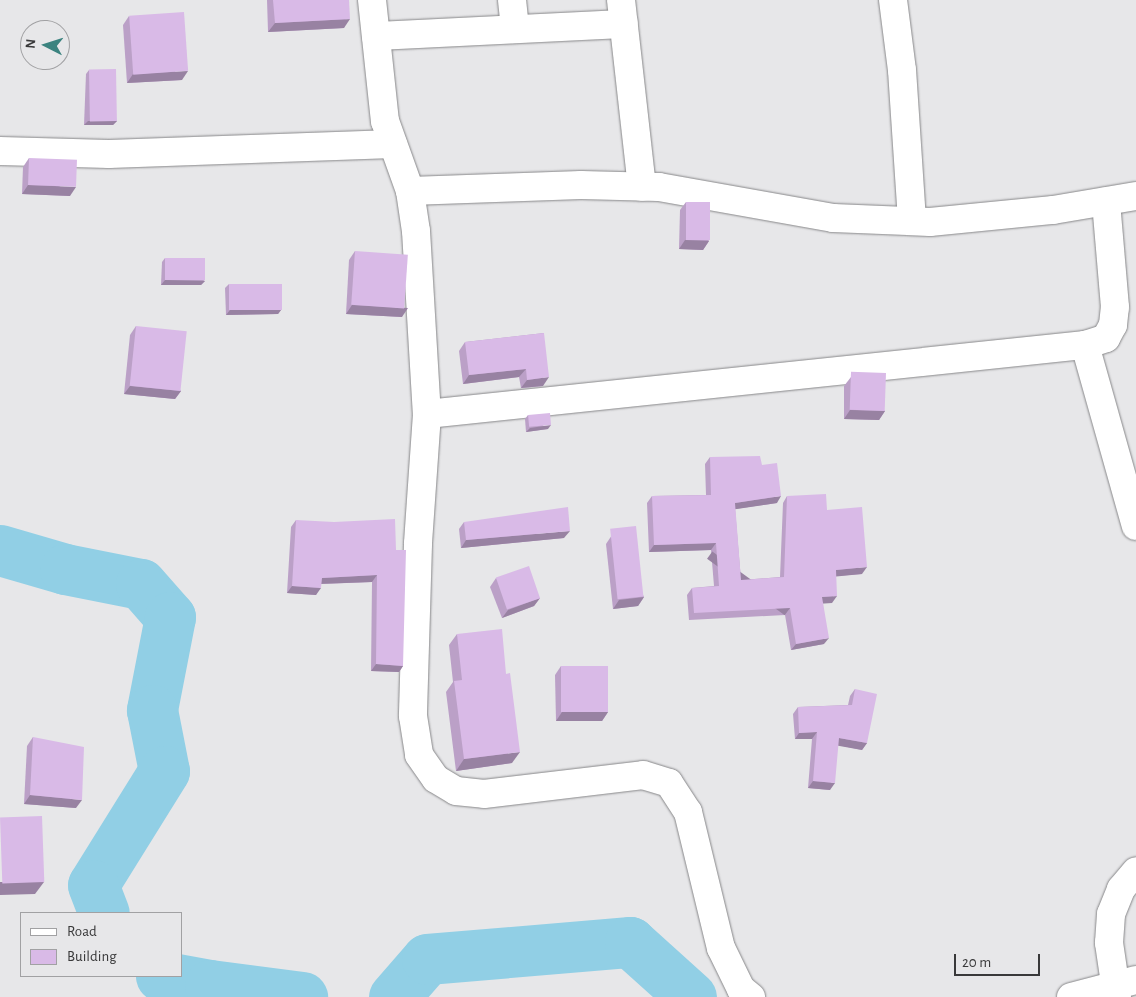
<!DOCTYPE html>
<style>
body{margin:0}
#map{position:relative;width:1136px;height:997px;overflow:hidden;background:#e7e7e9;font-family:"Alegreya Sans",sans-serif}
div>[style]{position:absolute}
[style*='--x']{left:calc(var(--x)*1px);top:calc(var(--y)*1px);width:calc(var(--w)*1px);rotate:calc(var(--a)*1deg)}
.river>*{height:51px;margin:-25.5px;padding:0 25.5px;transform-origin:25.5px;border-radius:25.5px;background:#91cfe5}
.roads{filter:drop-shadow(0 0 1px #878789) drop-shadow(0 0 1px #878789)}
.minor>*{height:28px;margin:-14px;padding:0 14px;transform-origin:14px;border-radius:14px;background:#fff}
.wall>*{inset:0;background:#bba0c7}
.shaded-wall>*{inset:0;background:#9882a2;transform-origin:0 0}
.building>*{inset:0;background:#d9bae7;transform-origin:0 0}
span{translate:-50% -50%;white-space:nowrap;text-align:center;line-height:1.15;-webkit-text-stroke:4px #e7e7e9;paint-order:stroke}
.legend{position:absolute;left:20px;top:912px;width:162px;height:65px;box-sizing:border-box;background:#e7e7e9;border:1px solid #a1a1a3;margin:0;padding:6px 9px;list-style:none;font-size:15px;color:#39393a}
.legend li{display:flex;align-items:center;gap:10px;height:25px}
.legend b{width:25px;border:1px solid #a1a1a3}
.north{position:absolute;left:20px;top:20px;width:50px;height:50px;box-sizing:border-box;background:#e7e7e9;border:1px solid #a1a1a3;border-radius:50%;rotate:275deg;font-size:14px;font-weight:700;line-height:20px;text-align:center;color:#39393a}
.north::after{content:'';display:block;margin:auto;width:18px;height:22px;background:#3b837f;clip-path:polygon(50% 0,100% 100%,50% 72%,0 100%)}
.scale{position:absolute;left:954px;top:954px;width:86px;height:22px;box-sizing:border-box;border:2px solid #39393a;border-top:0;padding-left:6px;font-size:15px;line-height:18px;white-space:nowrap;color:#39393a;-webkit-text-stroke:4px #e7e7e9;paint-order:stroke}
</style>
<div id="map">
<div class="river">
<i style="--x:0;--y:550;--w:68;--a:16.3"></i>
<i style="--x:65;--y:569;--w:77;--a:11.2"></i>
<i style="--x:141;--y:584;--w:44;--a:48.7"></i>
<i style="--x:170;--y:617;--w:95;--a:101"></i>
<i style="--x:152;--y:710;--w:62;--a:78.9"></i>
<i style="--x:164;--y:771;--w:134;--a:121.9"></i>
<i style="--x:93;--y:885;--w:30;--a:69"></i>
<i style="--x:161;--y:976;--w:50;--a:10.4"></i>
<i style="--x:210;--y:985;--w:93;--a:7.4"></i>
<i style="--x:394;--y:997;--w:50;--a:-49"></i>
<i style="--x:427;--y:959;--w:204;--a:-4.8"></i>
<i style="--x:630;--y:942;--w:82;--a:42"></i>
</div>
<div class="roads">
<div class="minor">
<i style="--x:372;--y:0;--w:122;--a:83.9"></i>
<i style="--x:385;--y:121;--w:74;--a:70.3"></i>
<i style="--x:410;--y:191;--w:40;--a:81.5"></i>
<i style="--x:416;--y:231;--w:183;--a:86.6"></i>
<i style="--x:427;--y:414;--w:130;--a:94"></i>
<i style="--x:418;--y:544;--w:172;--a:91.7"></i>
<i style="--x:413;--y:716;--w:39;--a:81"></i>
<i style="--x:419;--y:755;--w:29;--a:55"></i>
<i style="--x:436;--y:779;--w:23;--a:31"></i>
<i style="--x:456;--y:791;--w:28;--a:6"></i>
<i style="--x:484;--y:794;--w:160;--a:-6.8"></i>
<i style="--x:643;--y:775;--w:27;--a:17"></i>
<i style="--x:669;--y:783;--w:35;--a:57"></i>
<i style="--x:688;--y:812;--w:140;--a:76.4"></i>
<i style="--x:721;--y:948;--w:46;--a:64"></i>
<i style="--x:741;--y:989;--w:13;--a:39"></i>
<i style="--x:512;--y:0;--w:29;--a:84"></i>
<i style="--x:621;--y:0;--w:188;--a:83.6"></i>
<i style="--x:893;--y:0;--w:71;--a:82.7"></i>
<i style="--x:902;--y:70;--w:151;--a:86.2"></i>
<i style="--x:376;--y:36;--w:248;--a:-2.8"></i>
<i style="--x:0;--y:151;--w:109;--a:1.6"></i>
<i style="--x:109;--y:154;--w:284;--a:-2"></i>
<i style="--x:410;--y:191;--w:171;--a:-2"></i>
<i style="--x:581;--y:185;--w:78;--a:1.5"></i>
<i style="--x:659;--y:187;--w:177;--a:10.1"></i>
<i style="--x:833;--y:218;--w:97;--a:2.4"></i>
<i style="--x:930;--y:222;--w:124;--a:-5.6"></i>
<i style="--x:1053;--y:210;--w:84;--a:-9.6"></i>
<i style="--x:1085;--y:345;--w:188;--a:74.3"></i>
<i style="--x:427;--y:414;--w:662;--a:-5.99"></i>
<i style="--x:1085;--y:345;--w:22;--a:-18"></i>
<i style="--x:1106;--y:338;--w:15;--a:-62"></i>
<i style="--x:1113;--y:325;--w:18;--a:-84"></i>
<i style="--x:1115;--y:307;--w:106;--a:-94.9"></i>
<i style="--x:1071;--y:997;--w:67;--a:-14.7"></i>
<i style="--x:1117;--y:997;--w:55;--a:-98.4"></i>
<i style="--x:1109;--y:943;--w:29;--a:-86"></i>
<i style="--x:1111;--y:914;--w:27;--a:-68"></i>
<i style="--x:1121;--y:889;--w:23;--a:-50"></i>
</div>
</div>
<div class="wall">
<i style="clip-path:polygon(267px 0,349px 0,344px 28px,268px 32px)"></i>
<i style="clip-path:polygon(129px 16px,182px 80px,127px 83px,123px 25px)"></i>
<i style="clip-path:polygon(89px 70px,117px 121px,113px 125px,84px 125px,86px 74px)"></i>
<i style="clip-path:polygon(29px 158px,70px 196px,22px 194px,23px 167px)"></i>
<i style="clip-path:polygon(686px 202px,709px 241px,703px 250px,679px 249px,680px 210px)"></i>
<i style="clip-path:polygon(355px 251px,402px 317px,346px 314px,349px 260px)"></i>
<i style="clip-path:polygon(165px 258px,205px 281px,201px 285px,161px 285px,162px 262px)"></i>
<i style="clip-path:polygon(229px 284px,281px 310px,278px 314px,226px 315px,225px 288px)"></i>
<i style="clip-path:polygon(136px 326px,181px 391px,175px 399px,124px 394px,130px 335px)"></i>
<i style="clip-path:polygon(544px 333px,543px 386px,521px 388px,519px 377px,463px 384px,459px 351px,465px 342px)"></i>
<i style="clip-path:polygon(851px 377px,885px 411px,879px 420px,844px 419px,844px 386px)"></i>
<i style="clip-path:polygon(528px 415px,548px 429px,526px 432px,525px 419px)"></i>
<i style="clip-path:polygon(710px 457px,762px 465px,777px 503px,735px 509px,741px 580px,780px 577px,783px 503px,787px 496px,827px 510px,862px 574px,836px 576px,832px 603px,823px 603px,824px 644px,791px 650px,785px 615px,689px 620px,687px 595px,692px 588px,714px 586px,711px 550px,649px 552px,647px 503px,652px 496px,706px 495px,705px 464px)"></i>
<i style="clip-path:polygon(296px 520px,396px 550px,403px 666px,399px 672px,371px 671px,372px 582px,321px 584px,316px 595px,287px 593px,291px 527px)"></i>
<i style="clip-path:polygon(464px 522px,564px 538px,461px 548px,459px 529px)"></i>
<i style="clip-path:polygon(612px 535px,644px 597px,638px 606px,613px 609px,606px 544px)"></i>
<i style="clip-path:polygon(496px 578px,540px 598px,534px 606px,502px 618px,490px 587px)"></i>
<i style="clip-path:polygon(457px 634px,512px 763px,456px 771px,446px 692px,453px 682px,449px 645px)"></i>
<i style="clip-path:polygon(561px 666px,608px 712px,602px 721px,556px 721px,555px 675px)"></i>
<i style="clip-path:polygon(855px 689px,867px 743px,862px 750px,838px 745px,830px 790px,808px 788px,812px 739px,795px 739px,793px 714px,798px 707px,848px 705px,850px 696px)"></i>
<i style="clip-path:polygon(33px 737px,76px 808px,24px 804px,27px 746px)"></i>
</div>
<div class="shaded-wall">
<i style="clip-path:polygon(350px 19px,344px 28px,268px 32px,275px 23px)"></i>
<i style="clip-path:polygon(188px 71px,182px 80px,127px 83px,133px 74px)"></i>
<i style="clip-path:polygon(88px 121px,117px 121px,113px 125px,84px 125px)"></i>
<i style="clip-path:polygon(28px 185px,76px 187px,70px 196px,22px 194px)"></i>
<i style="clip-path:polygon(685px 240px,709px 241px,703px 250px,679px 249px)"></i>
<i style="clip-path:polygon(165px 280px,205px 281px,201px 285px,161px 285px)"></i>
<i style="clip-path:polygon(352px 305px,408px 308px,402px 317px,346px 314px)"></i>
<i style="clip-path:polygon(230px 310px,281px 310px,278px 314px,226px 315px)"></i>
<i style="clip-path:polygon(526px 369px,519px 377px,463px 384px,469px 375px)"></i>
<i style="clip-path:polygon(549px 377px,543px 386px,521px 388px,527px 380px)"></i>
<i style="clip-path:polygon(130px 386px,181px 391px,175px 399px,124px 394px)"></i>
<i style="clip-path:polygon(850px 410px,885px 411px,879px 420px,844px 419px)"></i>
<i style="clip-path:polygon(551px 425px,548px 429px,526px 432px,530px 428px)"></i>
<i style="clip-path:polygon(781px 496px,777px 503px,730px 510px,735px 503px)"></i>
<i style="clip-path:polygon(570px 531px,564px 538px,461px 548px,466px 540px)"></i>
<i style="clip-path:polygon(716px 543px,711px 550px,649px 552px,654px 545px)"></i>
<i style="clip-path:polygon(867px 567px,862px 574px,831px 577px,836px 570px)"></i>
<i style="clip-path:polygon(377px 575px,372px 582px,317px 584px,322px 578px)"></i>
<i style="clip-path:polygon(292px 586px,321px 588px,316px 595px,287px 593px)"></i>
<i style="clip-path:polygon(837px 596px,832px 603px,817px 604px,822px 597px)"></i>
<i style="clip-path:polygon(644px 597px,638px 606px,613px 609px,619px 600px)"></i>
<i style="clip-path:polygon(540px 598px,534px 606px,502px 618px,508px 610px)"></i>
<i style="left:790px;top:608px;width:9px;height:96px;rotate:126deg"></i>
<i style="clip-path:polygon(829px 638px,824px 644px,791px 650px,796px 644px)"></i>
<i style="clip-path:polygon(376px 664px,403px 666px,399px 672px,371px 671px)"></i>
<i style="clip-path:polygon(562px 712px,608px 712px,602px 721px,556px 721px)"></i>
<i style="clip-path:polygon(817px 732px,812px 739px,795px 739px,799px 733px)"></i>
<i style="clip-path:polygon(839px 738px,867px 743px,862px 750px,834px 745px)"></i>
<i style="clip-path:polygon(520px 752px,512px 763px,456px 771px,464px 759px)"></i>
<i style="clip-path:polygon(813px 781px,835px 783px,830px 790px,808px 788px)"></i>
<i style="clip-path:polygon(30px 795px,82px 800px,76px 808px,24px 804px)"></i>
<i style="clip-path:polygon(0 882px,44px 882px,35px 894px,0 895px)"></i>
</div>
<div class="building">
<i style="clip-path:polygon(273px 0,349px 0,350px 19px,275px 23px)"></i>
<i style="left:184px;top:12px;width:59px;height:55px;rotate:86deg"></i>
<i style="left:116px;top:69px;width:52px;height:27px;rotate:89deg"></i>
<i style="left:29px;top:158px;width:48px;height:27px;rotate:2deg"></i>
<i style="left:686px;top:202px;width:24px;height:38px"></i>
<i style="left:355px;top:251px;width:53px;height:54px;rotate:4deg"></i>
<i style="left:165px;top:258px;width:40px;height:22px"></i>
<i style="left:229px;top:284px;width:53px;height:26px"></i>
<i style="left:136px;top:326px;width:51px;height:60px;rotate:6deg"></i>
<i style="clip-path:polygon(544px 333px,549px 377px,527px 380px,526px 369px,469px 375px,465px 342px)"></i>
<i style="left:886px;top:373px;width:38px;height:35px;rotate:92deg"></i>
<i style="left:550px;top:413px;width:12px;height:22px;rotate:85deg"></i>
<i style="clip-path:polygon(760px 456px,762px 465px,777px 463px,781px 496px,735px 503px,741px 580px,784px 577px,787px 496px,826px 494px,827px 510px,862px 507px,867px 567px,836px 570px,837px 596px,822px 597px,829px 638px,796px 644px,790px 608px,694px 613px,692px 588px,719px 586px,716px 543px,654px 545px,652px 496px,711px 495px,710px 457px)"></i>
<i style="clip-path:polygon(568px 507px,570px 531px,466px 540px,464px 522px)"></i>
<i style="clip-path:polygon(395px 519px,396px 550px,406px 550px,403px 666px,376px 664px,377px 575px,322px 578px,321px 588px,292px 586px,296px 520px,334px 522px)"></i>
<i style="left:636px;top:526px;width:71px;height:26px;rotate:84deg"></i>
<i style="left:529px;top:566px;width:34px;height:35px;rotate:71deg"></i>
<i style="clip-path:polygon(502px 629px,506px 674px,510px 673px,520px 752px,464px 759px,454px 681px,462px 680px,457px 634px)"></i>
<i style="left:561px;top:666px;width:47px;height:46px"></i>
<i style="clip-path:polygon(855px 689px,877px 694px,867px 743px,839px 738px,835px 783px,813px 781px,817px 732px,799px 733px,798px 707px,852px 705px)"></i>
<i style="clip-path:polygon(33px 737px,84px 747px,82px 800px,30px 795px)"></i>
<i style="left:42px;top:816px;width:66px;height:42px;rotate:88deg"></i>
</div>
<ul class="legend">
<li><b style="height:6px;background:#fff"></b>Road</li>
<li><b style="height:14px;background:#d9bae7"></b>Building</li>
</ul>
<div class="north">N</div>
<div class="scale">20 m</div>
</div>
